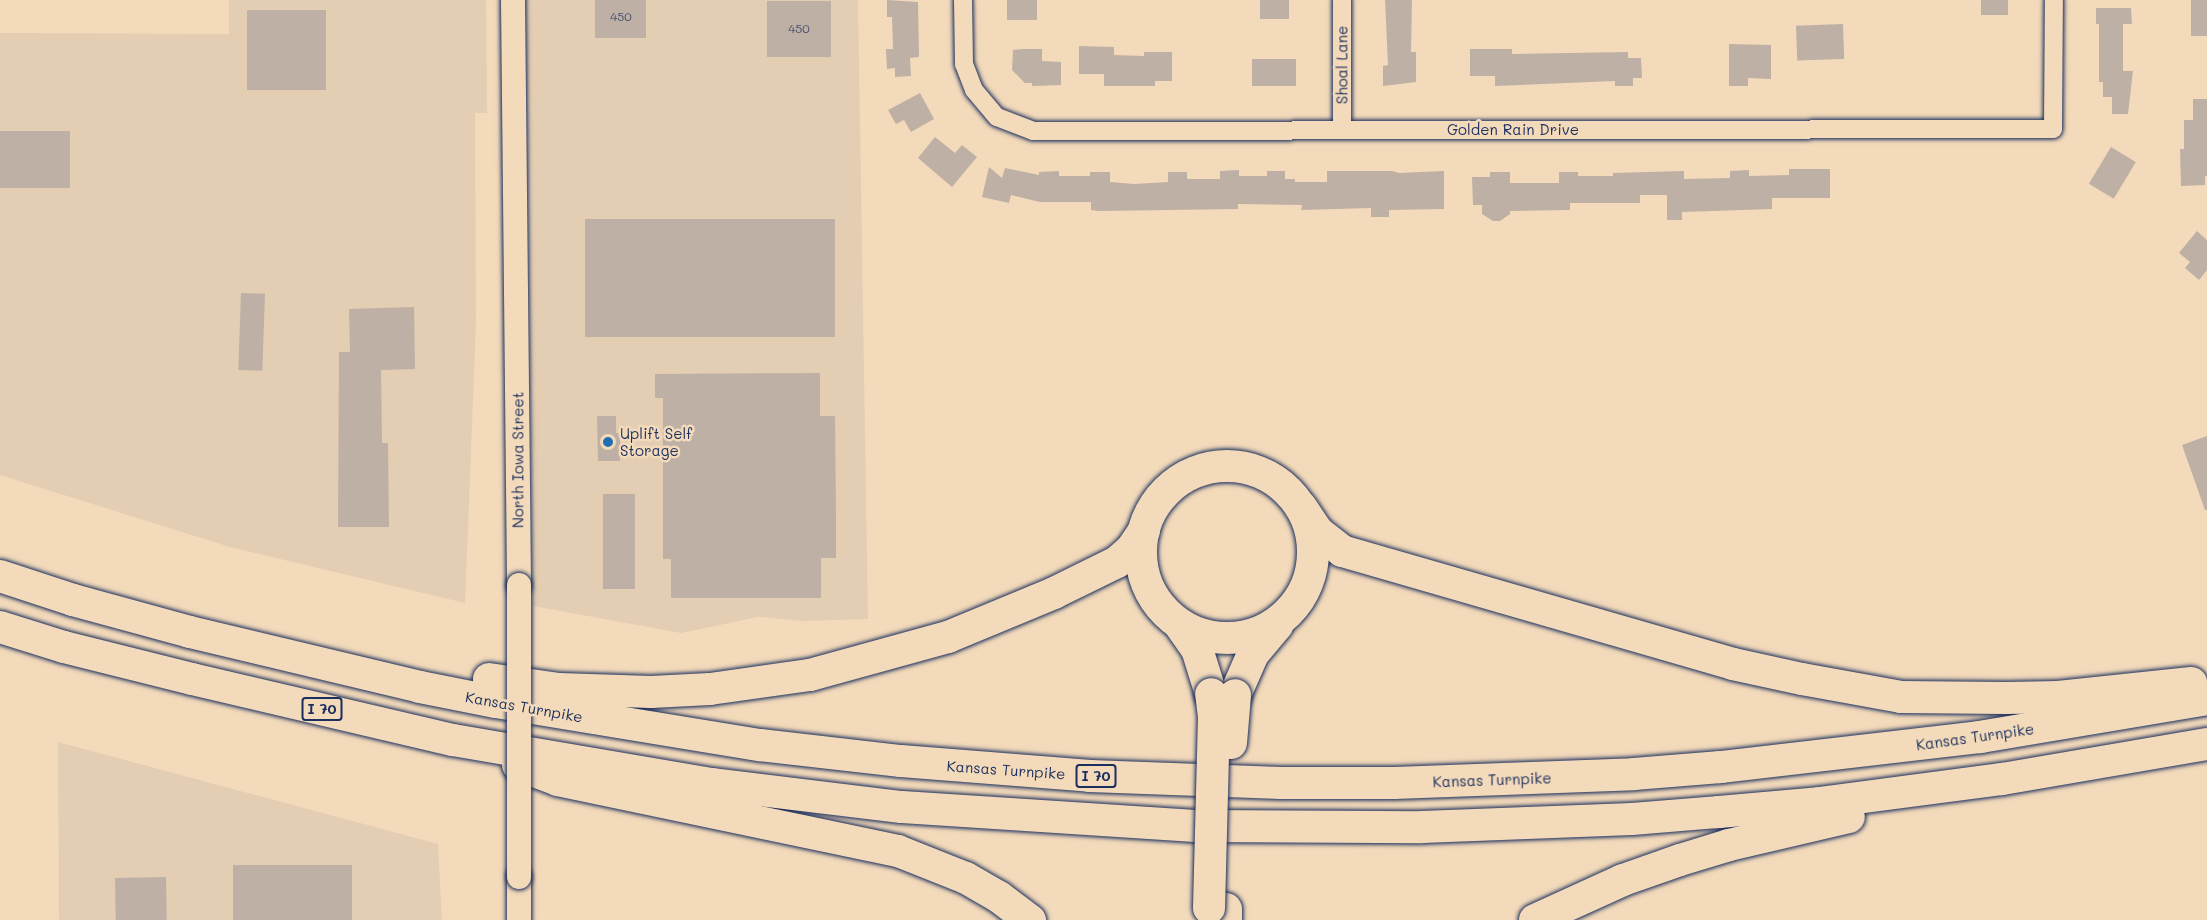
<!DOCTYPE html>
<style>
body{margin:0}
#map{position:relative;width:2207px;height:920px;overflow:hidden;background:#f3daba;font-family:Mali,sans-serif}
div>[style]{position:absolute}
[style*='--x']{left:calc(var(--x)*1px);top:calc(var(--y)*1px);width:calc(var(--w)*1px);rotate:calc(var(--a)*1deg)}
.built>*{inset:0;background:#e3cdb3}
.building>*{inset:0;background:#beb0a4;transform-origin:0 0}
.roads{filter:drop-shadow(0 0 2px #1b2f5e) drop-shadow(0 0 2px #1b2f5e)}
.minor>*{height:18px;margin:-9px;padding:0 9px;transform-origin:9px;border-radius:9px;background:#f3daba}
.secondary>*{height:24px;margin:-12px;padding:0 12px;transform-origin:12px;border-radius:12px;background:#f3daba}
.motorway>*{height:32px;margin:-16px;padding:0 16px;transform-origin:16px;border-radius:16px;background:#f3daba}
.motorway>.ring{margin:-16px;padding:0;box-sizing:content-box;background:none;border:32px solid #f3daba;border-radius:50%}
.bridges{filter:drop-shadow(0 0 2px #1b2f5e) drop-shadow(0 0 2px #1b2f5e)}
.secondary-bridge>*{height:24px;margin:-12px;padding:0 12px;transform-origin:12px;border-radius:12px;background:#f3daba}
.motorway-bridge>*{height:32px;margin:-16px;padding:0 16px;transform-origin:16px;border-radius:16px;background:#f3daba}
.dots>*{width:16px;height:16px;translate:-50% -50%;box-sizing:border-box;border:3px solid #f3daba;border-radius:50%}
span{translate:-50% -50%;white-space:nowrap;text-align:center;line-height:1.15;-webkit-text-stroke:5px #f3daba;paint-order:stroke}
.number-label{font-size:12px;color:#444f70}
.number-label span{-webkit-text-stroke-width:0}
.shield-label span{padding:2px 4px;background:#f3daba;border:2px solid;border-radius:4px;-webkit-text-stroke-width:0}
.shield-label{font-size:14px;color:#1b2f5e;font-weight:700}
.street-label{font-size:15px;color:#1b2f5e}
.poi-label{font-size:15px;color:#1b2f5e}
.left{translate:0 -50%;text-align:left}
</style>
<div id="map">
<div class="built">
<i style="clip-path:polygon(229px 0,486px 0,487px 113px,475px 113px,476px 324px,465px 603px,230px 547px,0 475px,0 33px,229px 34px)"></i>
<i style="clip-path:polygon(526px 0,858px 0,868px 619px,803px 621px,758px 617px,681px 633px,533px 606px)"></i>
<i style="clip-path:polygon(58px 742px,438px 844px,442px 920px,59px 920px)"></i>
</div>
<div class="building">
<i style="left:595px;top:0;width:51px;height:38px"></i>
<i style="clip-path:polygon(887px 0,918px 2px,919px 57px,910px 58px,911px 76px,895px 77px,895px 68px,887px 69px,886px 49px,893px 49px,892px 17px,887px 17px)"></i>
<i style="left:1007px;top:0;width:30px;height:20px"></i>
<i style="left:1260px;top:0;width:29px;height:19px"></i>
<i style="clip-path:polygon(1385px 0,1412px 0,1411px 52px,1416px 52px,1416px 82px,1383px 86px,1383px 66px,1388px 65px)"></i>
<i style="left:1981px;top:0;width:27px;height:15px"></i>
<i style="left:2191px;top:0;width:16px;height:36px"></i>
<i style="left:767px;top:1px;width:64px;height:56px"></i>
<i style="clip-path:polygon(2096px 8px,2131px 8px,2132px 24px,2123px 24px,2123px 71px,2133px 71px,2128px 114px,2112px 114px,2112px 97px,2103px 97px,2103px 82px,2099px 82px,2099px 24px,2096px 24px)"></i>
<i style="left:247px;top:10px;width:79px;height:80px"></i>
<i style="left:1843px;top:24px;width:35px;height:47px;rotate:88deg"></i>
<i style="clip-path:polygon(1729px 44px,1771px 45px,1771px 79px,1748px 78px,1748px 86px,1729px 86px)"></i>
<i style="clip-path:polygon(1079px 46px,1114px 47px,1114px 55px,1144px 56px,1144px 52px,1172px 52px,1172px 81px,1155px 81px,1155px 86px,1104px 86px,1104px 74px,1079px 74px)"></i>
<i style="clip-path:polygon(1023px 49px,1042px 49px,1042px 61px,1061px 62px,1061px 85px,1032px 86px,1032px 83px,1025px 83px,1012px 70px,1013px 50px)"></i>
<i style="clip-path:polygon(1470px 49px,1512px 49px,1512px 54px,1628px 52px,1628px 58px,1641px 58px,1642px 78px,1633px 78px,1633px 86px,1615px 86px,1615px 81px,1495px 86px,1495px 76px,1470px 76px)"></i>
<i style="left:1252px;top:59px;width:44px;height:27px"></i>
<i style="clip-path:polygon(920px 93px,934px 119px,911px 132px,904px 120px,896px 124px,888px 110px)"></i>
<i style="clip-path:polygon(2193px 99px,2207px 99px,2207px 176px,2205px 176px,2205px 185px,2181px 186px,2180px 149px,2184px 149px,2184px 120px,2193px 120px)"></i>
<i style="left:0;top:131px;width:70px;height:57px"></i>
<i style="clip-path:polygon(935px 137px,955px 153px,962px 145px,977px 157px,952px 187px,918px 158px)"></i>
<i style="left:2111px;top:147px;width:29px;height:43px;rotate:31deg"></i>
<i style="clip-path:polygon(989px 167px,1002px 178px,1005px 168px,1039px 175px,1039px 172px,1059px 171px,1059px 176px,1090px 176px,1090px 172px,1110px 172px,1110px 182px,1134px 184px,1168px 182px,1168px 172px,1187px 172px,1187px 179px,1220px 179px,1220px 171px,1239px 170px,1239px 176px,1267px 176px,1267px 171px,1285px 171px,1285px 179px,1295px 179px,1295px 182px,1327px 182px,1327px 171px,1392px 171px,1399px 173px,1444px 171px,1444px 209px,1389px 210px,1389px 217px,1371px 217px,1371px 208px,1301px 210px,1302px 205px,1238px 204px,1238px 209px,1099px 211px,1091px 210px,1091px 202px,1040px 202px,1011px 195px,1009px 203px,982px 197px)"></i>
<i style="clip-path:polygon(1789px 169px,1830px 169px,1830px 198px,1772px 198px,1772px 209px,1682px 212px,1682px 220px,1667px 220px,1667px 195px,1640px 195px,1640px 203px,1570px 203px,1570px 210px,1510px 211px,1510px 214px,1500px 221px,1493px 221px,1482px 214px,1482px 205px,1473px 205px,1472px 177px,1490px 177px,1490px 172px,1510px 172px,1510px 183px,1559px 183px,1559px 172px,1578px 172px,1578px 176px,1613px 176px,1613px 173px,1684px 171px,1684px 179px,1730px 178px,1730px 171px,1749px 170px,1749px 176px,1789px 175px)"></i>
<i style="left:835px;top:219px;width:118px;height:250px;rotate:90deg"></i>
<i style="clip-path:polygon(2197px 231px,2207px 240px,2207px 270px,2199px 280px,2185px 268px,2190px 262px,2179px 253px)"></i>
<i style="left:241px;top:293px;width:24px;height:77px;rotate:2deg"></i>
<i style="clip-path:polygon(414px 307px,415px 369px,381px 370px,382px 443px,388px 443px,389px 527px,338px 527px,339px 352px,350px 352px,349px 309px)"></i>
<i style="clip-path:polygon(820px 373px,820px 416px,835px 416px,836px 519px,836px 558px,821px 558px,821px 598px,671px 598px,671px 559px,663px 559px,663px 398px,655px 398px,655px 374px)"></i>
<i style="clip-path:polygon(597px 416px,616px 416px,616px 433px,620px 433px,620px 461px,598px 461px)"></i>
<i style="clip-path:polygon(2207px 436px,2207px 510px,2205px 510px,2182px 445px)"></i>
<i style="left:603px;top:494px;width:32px;height:95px"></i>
<i style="left:233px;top:865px;width:119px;height:55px"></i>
<i style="left:166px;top:877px;width:43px;height:51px;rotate:89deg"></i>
</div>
<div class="roads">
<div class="minor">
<i style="--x:963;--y:0;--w:64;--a:89.1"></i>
<i style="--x:964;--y:64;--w:28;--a:69"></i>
<i style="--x:974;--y:90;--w:35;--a:50"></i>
<i style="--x:997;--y:117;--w:39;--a:21"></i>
<i style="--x:1033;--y:131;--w:1020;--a:-0.11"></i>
<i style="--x:2053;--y:129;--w:129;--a:-89.6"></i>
<i style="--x:1342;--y:130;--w:130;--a:-90"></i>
</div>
<div class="secondary">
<i style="--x:513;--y:0;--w:585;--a:89.41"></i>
<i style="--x:519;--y:877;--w:43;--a:90"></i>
</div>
<div class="motorway">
<i class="ring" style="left:1141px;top:466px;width:140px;height:140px"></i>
<i style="--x:1301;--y:507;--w:30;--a:56"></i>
<i style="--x:1318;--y:532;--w:31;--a:38"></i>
<i style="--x:1342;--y:551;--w:407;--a:16.1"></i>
<i style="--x:1733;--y:664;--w:71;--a:12.3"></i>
<i style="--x:1802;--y:679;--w:101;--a:10.3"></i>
<i style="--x:1901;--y:697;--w:106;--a:0.5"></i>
<i style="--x:2007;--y:698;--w:51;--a:-1.1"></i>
<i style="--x:2058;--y:697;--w:134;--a:-6"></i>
<i style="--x:0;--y:576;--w:77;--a:18.2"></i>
<i style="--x:73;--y:600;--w:121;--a:15.3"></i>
<i style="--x:190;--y:632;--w:236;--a:13.4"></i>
<i style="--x:420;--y:687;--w:77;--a:11.2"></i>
<i style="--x:496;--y:702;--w:267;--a:9.3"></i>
<i style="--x:760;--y:745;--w:142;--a:6.5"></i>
<i style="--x:901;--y:761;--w:190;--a:4.5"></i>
<i style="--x:1090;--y:776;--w:191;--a:2.1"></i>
<i style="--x:1281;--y:783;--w:113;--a:0"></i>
<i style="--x:1394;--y:783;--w:240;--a:-2.1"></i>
<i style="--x:1634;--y:774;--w:87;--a:-4.6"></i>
<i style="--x:1721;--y:767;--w:261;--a:-6.6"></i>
<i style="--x:1980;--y:737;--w:230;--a:-9.5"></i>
<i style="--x:1180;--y:625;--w:29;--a:55"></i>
<i style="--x:1197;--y:649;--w:47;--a:72.7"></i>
<i style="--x:0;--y:627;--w:67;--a:17.4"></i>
<i style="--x:64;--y:647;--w:132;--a:14"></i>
<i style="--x:192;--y:679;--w:268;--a:13.2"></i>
<i style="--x:453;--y:740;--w:262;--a:9.7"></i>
<i style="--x:711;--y:784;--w:192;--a:6.9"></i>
<i style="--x:902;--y:807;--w:294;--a:3.7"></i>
<i style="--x:1195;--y:826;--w:227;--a:0.3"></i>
<i style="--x:1422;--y:827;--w:210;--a:-2.2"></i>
<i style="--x:1632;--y:819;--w:87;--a:-4.6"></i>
<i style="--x:1719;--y:812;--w:100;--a:-5.1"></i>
<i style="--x:1819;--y:803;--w:185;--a:-7.5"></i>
<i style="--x:2002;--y:779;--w:208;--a:-9.7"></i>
<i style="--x:489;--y:679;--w:71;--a:8.1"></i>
<i style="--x:559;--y:689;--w:92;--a:1.9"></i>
<i style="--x:651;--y:692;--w:59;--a:-2.9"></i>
<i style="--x:710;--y:689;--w:101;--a:-8"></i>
<i style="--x:810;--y:675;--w:143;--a:-15.4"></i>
<i style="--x:948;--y:637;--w:115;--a:-22.5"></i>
<i style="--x:1054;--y:593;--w:70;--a:-26.2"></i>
<i style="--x:1117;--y:562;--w:18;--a:-41"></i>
<i style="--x:1131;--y:550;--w:23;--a:-56"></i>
<i style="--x:1235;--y:695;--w:45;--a:-66.3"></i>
<i style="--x:1253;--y:654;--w:38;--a:-50"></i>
<i style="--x:518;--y:765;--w:43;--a:20.6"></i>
<i style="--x:558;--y:780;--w:347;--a:11.8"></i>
<i style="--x:898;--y:851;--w:73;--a:21.7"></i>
<i style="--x:966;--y:878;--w:38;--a:30"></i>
<i style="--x:999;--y:897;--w:39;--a:37"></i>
<i style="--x:1226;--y:920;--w:11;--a:-90"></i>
<i style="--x:1535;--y:920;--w:97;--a:-24.4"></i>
<i style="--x:1623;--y:880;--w:60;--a:-19.3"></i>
<i style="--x:1680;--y:860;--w:51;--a:-17"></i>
<i style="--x:1729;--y:845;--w:123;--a:-13.1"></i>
</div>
</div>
<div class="bridges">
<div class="secondary-bridge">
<i style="--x:519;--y:877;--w:292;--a:-90"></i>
</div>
<div class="motorway-bridge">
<i style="--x:1231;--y:743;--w:48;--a:-85.2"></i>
<i style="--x:1209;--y:908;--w:191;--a:-88.5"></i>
<i style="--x:1214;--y:717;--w:23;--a:-97"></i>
</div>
</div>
<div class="dots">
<i style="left:608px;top:442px;background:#1f6fb2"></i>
</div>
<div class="number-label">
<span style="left:621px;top:17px">450</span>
<span style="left:799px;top:29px">450</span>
</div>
<div class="shield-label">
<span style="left:322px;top:709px">I 70</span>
<span style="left:1096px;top:776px">I 70</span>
</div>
<div class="street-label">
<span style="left:1342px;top:65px;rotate:-90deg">Shoal Lane</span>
<span style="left:1513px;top:130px">Golden Rain Drive</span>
<span style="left:518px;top:460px;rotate:-90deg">North Iowa Street</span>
<span style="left:524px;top:707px;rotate:10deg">Kansas Turnpike</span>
<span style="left:1975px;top:737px;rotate:-8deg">Kansas Turnpike</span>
<span style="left:1006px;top:770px;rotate:4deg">Kansas Turnpike</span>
<span style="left:1492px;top:780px;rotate:-2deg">Kansas Turnpike</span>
</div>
<div class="poi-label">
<span class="left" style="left:620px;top:442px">Uplift Self<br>Storage</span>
</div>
</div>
